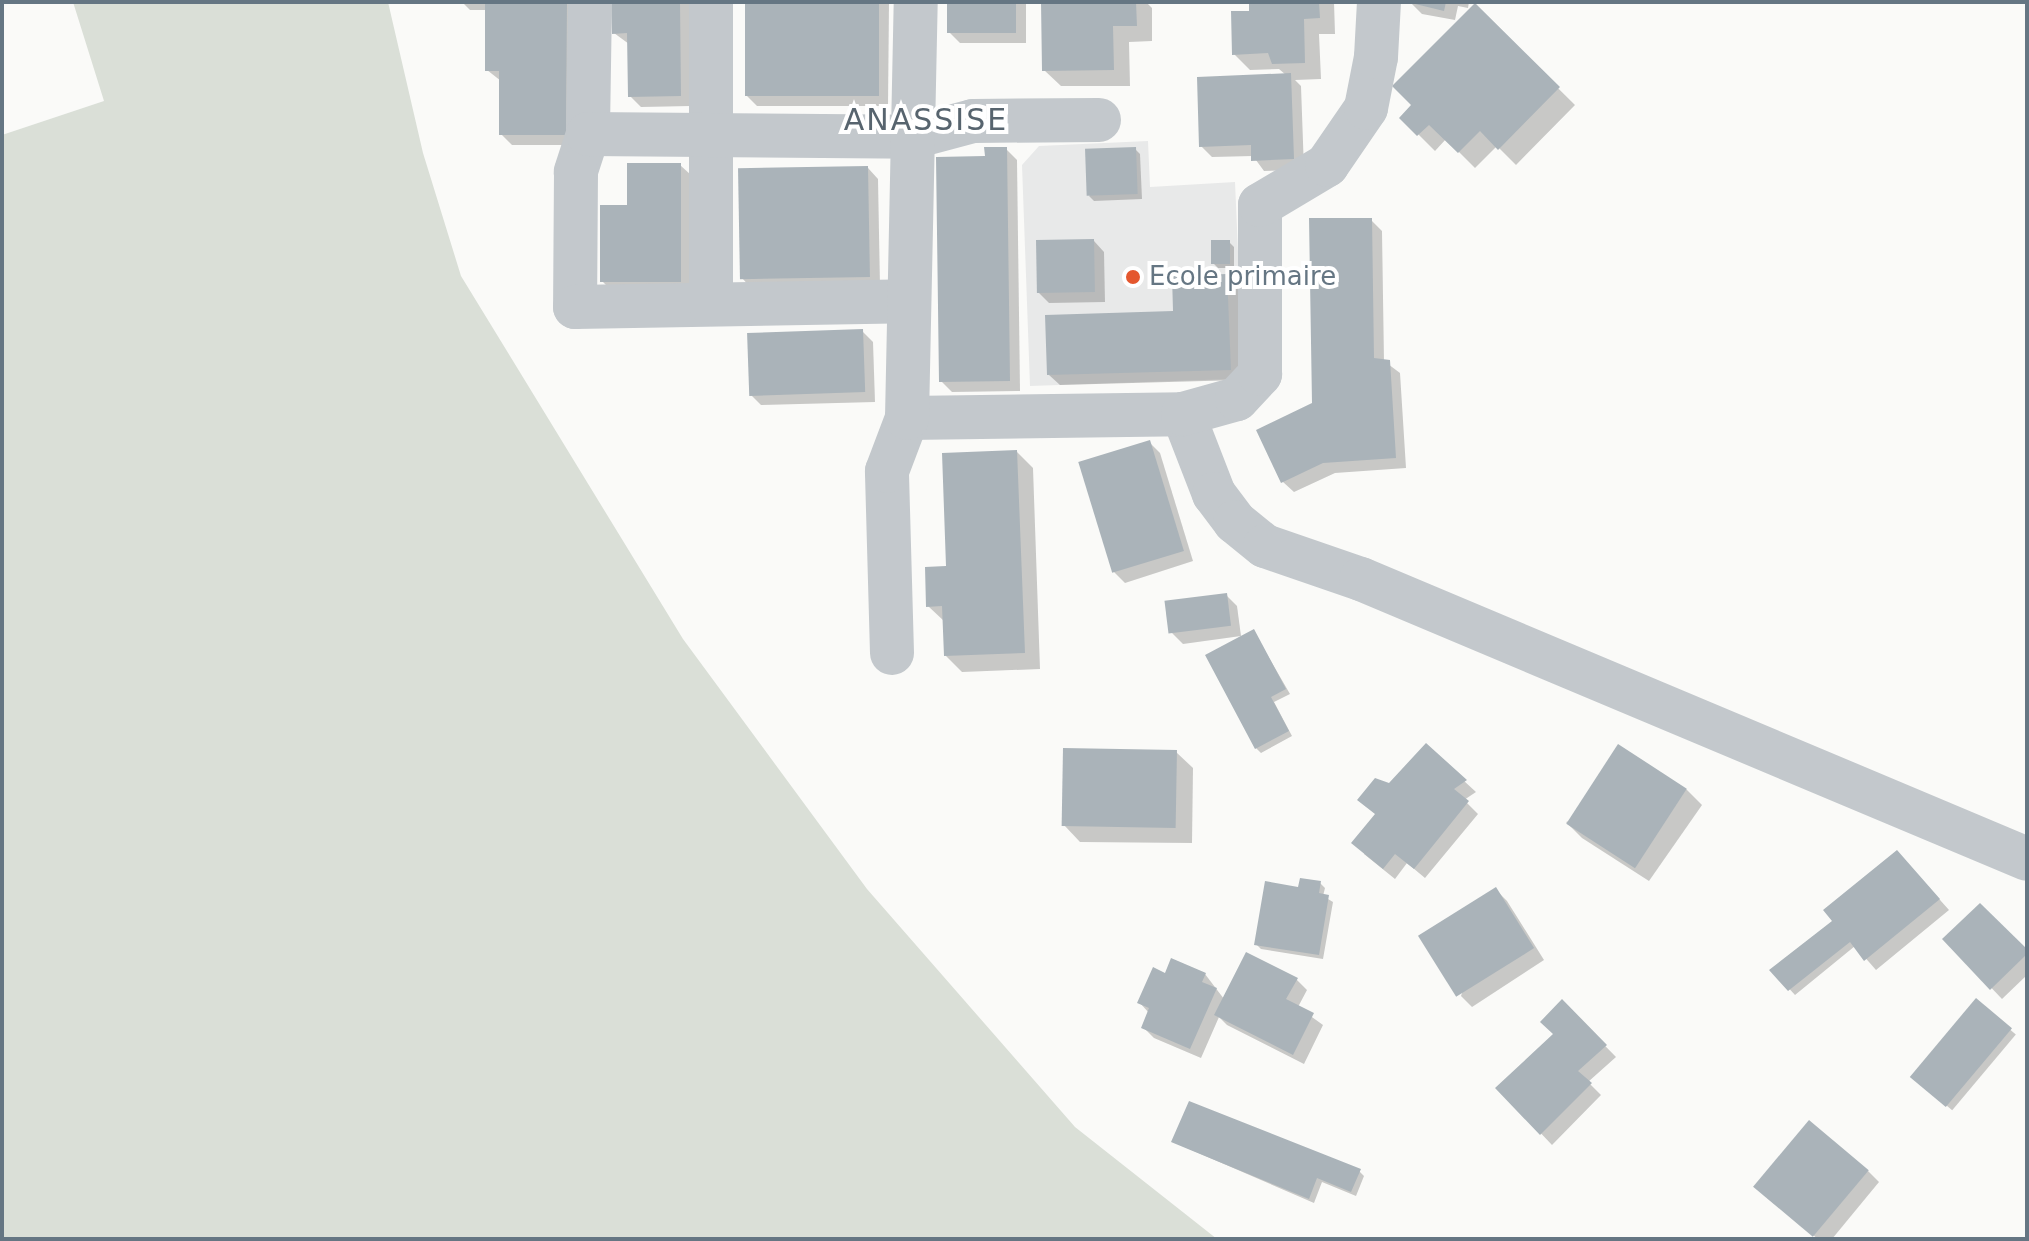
<!DOCTYPE html>
<style>
body{margin:0}
#map{position:relative;width:2029px;height:1241px;overflow:hidden;background:#fafaf8;font-family:"DejaVu Sans",sans-serif}
div>[style]{position:absolute}
[style*='--x']{left:calc(var(--x)*1px);top:calc(var(--y)*1px);width:calc(var(--w)*1px);rotate:calc(var(--a)*1deg)}
.built>*{inset:0;background:#e8e9e9}
.green>*{inset:0;background:#dadfd7}
.shadow>*{inset:0;background:#0003;transform-origin:0 0}
.building>*{inset:0;background:#aab3b9;transform-origin:0 0}
.minor>*{height:44px;margin:-22px;padding:0 22px;transform-origin:22px;border-radius:22px;background:#c3c8cc}
.dots>*{width:22px;height:22px;translate:-50% -50%;box-sizing:border-box;border:4px solid #fff;border-radius:50%}
span{translate:-50% -50%;white-space:nowrap;text-align:center;line-height:1.15;-webkit-text-stroke:8px #fff;paint-order:stroke}
.poi-label{font-size:26px;color:#657683}
.left{translate:0 -50%;text-align:left}
.quarter-label{font-size:30px;color:#57646e;letter-spacing:2px}
.frame{position:absolute;inset:0;border:4px solid #657683;pointer-events:none}
</style>
<div id="map">
<div class="built">
<i style="clip-path:polygon(1148px 141px,1150px 187px,1235px 182px,1243px 367px,1233px 379px,1030px 386px,1022px 165px,1039px 146px)"></i>
</div>
<div class="green">
<i style="clip-path:polygon(73px 2px,388px 2px,423px 153px,461px 276px,683px 639px,867px 889px,1075px 1127px,1217px 1239px,2px 1239px,2px 135px,104px 101px)"></i>
</div>
<div class="shadow">
<i style="clip-path:polygon(462px 2px,577px 2px,576px 145px,512px 145px,501px 134px,501px 81px,487px 70px,487px 10px,470px 10px)"></i>
<i style="clip-path:polygon(613px 2px,687px 2px,690px 5px,691px 106px,641px 107px,630px 96px,629px 44px,614px 33px)"></i>
<i style="clip-path:polygon(747px 2px,889px 2px,888px 106px,757px 106px,746px 95px)"></i>
<i style="clip-path:polygon(949px 2px,1026px 2px,1026px 43px,960px 43px,949px 32px)"></i>
<i style="clip-path:polygon(1043px 2px,1146px 2px,1152px 8px,1152px 41px,1129px 42px,1130px 86px,1061px 86px,1044px 70px)"></i>
<i style="clip-path:polygon(1251px 2px,1334px 2px,1335px 34px,1319px 34px,1321px 79px,1295px 80px,1301px 86px,1304px 170px,1264px 171px,1253px 156px,1212px 157px,1201px 146px,1286px 75px,1279px 69px,1250px 70px,1234px 54px,1251px 12px)"></i>
<i style="clip-path:polygon(1469px 2px,1468px 8px,1458px 6px,1455px 20px,1422px 14px,1411px 3px)"></i>
<i style="clip-path:polygon(1475px 6px,1575px 105px,1516px 165px,1497px 146px,1475px 168px,1446px 139px,1435px 151px,1402px 118px,1414px 105px)"></i>
<i style="clip-path:polygon(1006px 149px,1017px 160px,1020px 391px,952px 392px,941px 381px,987px 158px)"></i>
<i style="clip-path:polygon(1135px 149px,1140px 154px,1142px 199px,1094px 201px,1089px 196px)"></i>
<i style="clip-path:polygon(680px 165px,691px 175px,691px 292px,613px 292px,602px 281px,629px 207px)"></i>
<i style="clip-path:polygon(868px 168px,878px 179px,880px 287px,752px 289px,742px 278px)"></i>
<i style="clip-path:polygon(1371px 220px,1382px 231px,1384px 361px,1400px 373px,1406px 468px,1335px 473px,1294px 492px,1283px 482px,1314px 404px)"></i>
<i style="clip-path:polygon(1094px 241px,1104px 252px,1105px 302px,1049px 303px,1038px 292px)"></i>
<i style="clip-path:polygon(1229px 242px,1234px 247px,1234px 268px,1218px 268px,1213px 263px)"></i>
<i style="clip-path:polygon(1227px 276px,1238px 287px,1241px 380px,1060px 385px,1049px 375px,1175px 313px)"></i>
<i style="clip-path:polygon(862px 331px,873px 342px,875px 402px,761px 405px,750px 394px)"></i>
<i style="clip-path:polygon(1149px 442px,1160px 453px,1193px 561px,1125px 583px,1114px 572px)"></i>
<i style="clip-path:polygon(1017px 452px,1033px 468px,1040px 669px,962px 672px,946px 656px,945px 622px,928px 606px)"></i>
<i style="clip-path:polygon(1226px 595px,1237px 606px,1241px 636px,1183px 644px,1172px 633px)"></i>
<i style="clip-path:polygon(1254px 632px,1290px 694px,1274px 702px,1292px 736px,1261px 753px,1256px 748px)"></i>
<i style="clip-path:polygon(1426px 746px,1476px 792px,1464px 800px,1478px 814px,1425px 878px,1407px 863px,1395px 879px,1364px 854px,1377px 815px,1371px 810px)"></i>
<i style="clip-path:polygon(1176px 752px,1193px 768px,1192px 843px,1080px 842px,1064px 825px)"></i>
<i style="clip-path:polygon(1686px 789px,1702px 805px,1649px 881px,1582px 838px,1566px 822px)"></i>
<i style="clip-path:polygon(1908px 864px,1949px 910px,1876px 970px,1855px 946px,1795px 995px,1772px 970px)"></i>
<i style="clip-path:polygon(1320px 883px,1325px 888px,1323px 896px,1333px 902px,1323px 959px,1261px 949px,1256px 944px,1300px 890px)"></i>
<i style="clip-path:polygon(1496px 890px,1507px 901px,1544px 960px,1472px 1007px,1461px 996px)"></i>
<i style="clip-path:polygon(1945px 939px,2027px 951px,2027px 975px,2002px 999px)"></i>
<i style="clip-path:polygon(1205px 974px,1224px 999px,1296px 979px,1307px 990px,1298px 1007px,1323px 1025px,1304px 1064px,1227px 1025px,1219px 1017px,1201px 1058px,1154px 1038px,1143px 1027px,1149px 1013px,1140px 1003px,1166px 976px)"></i>
<i style="left:1976px;top:1001px;width:52px;height:99px;rotate:40deg"></i>
<i style="clip-path:polygon(1562px 1002px,1616px 1057px,1588px 1082px,1601px 1095px,1552px 1145px,1498px 1088px,1555px 1035px)"></i>
<i style="clip-path:polygon(1173px 1142px,1359px 1171px,1364px 1176px,1356px 1196px,1322px 1182px,1314px 1203px)"></i>
<i style="clip-path:polygon(1868px 1171px,1879px 1182px,1832px 1239px,1818px 1239px,1767px 1198px)"></i>
</div>
<div class="building">
<i style="clip-path:polygon(485px 2px,567px 2px,566px 135px,499px 135px,499px 71px,485px 71px)"></i>
<i style="clip-path:polygon(611px 2px,680px 2px,681px 96px,628px 97px,627px 33px,612px 34px)"></i>
<i style="left:745px;top:2px;width:134px;height:94px"></i>
<i style="left:947px;top:2px;width:69px;height:31px"></i>
<i style="clip-path:polygon(1041px 2px,1136px 2px,1137px 26px,1113px 26px,1114px 70px,1042px 71px)"></i>
<i style="clip-path:polygon(1249px 2px,1319px 2px,1320px 18px,1304px 19px,1305px 63px,1272px 64px,1268px 53px,1232px 55px,1231px 11px,1249px 11px)"></i>
<i style="clip-path:polygon(1407px 2px,1446px 2px,1444px 11px)"></i>
<i style="clip-path:polygon(1475px 3px,1560px 87px,1498px 150px,1480px 131px,1458px 153px,1429px 125px,1417px 136px,1399px 118px,1411px 105px,1392px 86px)"></i>
<i style="clip-path:polygon(1291px 73px,1294px 159px,1251px 161px,1251px 145px,1199px 147px,1197px 77px)"></i>
<i style="clip-path:polygon(984px 147px,1007px 147px,1010px 381px,939px 382px,936px 157px,985px 156px)"></i>
<i style="left:1136px;top:147px;width:47px;height:51px;rotate:88deg"></i>
<i style="clip-path:polygon(627px 163px,681px 163px,681px 282px,600px 282px,600px 205px,627px 205px)"></i>
<i style="left:868px;top:166px;width:111px;height:130px;rotate:89deg"></i>
<i style="clip-path:polygon(1309px 218px,1372px 218px,1374px 358px,1390px 360px,1396px 458px,1323px 463px,1281px 483px,1256px 430px,1312px 403px)"></i>
<i style="left:1094px;top:239px;width:53px;height:58px;rotate:89deg"></i>
<i style="left:1211px;top:240px;width:19px;height:24px"></i>
<i style="clip-path:polygon(1227px 274px,1231px 370px,1047px 375px,1045px 315px,1173px 311px,1172px 276px)"></i>
<i style="left:863px;top:329px;width:63px;height:116px;rotate:88deg"></i>
<i style="left:1150px;top:440px;width:116px;height:75px;rotate:73deg"></i>
<i style="clip-path:polygon(1017px 450px,1025px 653px,944px 656px,942px 606px,926px 607px,925px 567px,946px 566px,942px 453px)"></i>
<i style="left:1227px;top:593px;width:33px;height:63px;rotate:83deg"></i>
<i style="clip-path:polygon(1254px 629px,1286px 689px,1271px 697px,1289px 731px,1255px 749px,1205px 655px)"></i>
<i style="clip-path:polygon(1426px 743px,1467px 780px,1454px 789px,1469px 801px,1414px 869px,1395px 854px,1383px 869px,1351px 843px,1375px 814px,1357px 800px,1375px 778px,1389px 783px)"></i>
<i style="left:1618px;top:744px;width:82px;height:95px;rotate:33deg"></i>
<i style="left:1063px;top:748px;width:114px;height:78px;rotate:1deg"></i>
<i style="clip-path:polygon(1897px 850px,1940px 899px,1864px 961px,1850px 942px,1788px 991px,1769px 970px,1832px 921px,1823px 910px)"></i>
<i style="clip-path:polygon(1300px 878px,1321px 881px,1319px 893px,1329px 895px,1319px 955px,1254px 945px,1265px 881px,1298px 887px)"></i>
<i style="left:1496px;top:887px;width:72px;height:92px;rotate:58deg"></i>
<i style="clip-path:polygon(1980px 903px,2027px 949px,2027px 954px,1990px 990px,1942px 939px)"></i>
<i style="clip-path:polygon(1246px 952px,1298px 978px,1286px 999px,1314px 1013px,1293px 1055px,1214px 1015px)"></i>
<i style="clip-path:polygon(1171px 958px,1206px 973px,1202px 982px,1217px 988px,1190px 1049px,1141px 1028px,1149px 1008px,1137px 1003px,1153px 967px,1165px 973px)"></i>
<i style="left:1976px;top:998px;width:47px;height:103px;rotate:40deg"></i>
<i style="clip-path:polygon(1562px 999px,1607px 1045px,1578px 1071px,1592px 1083px,1540px 1135px,1495px 1088px,1553px 1034px,1540px 1022px)"></i>
<i style="clip-path:polygon(1189px 1101px,1361px 1169px,1351px 1192px,1317px 1178px,1309px 1199px,1171px 1142px)"></i>
<i style="left:1809px;top:1120px;width:78px;height:87px;rotate:40deg"></i>
</div>
<div class="minor">
<i style="--x:590;--y:2;--w:132;--a:90.9"></i>
<i style="--x:588;--y:134;--w:40;--a:108"></i>
<i style="--x:576;--y:172;--w:135;--a:90.4"></i>
<i style="--x:575;--y:307;--w:334;--a:-1"></i>
<i style="--x:711;--y:2;--w:302;--a:90"></i>
<i style="--x:588;--y:134;--w:325;--a:0.5"></i>
<i style="--x:913;--y:137;--w:62;--a:-14.9"></i>
<i style="--x:973;--y:121;--w:126;--a:-0.5"></i>
<i style="--x:1183;--y:414;--w:86;--a:68.8"></i>
<i style="--x:1214;--y:494;--w:35;--a:53"></i>
<i style="--x:1235;--y:522;--w:38;--a:39"></i>
<i style="--x:1265;--y:546;--w:102;--a:19"></i>
<i style="--x:1361;--y:579;--w:722;--a:22.8"></i>
<i style="--x:907;--y:418;--w:276;--a:-0.8"></i>
<i style="--x:1183;--y:414;--w:56;--a:-15.5"></i>
<i style="--x:1237;--y:399;--w:34;--a:-47"></i>
<i style="--x:1260;--y:374;--w:169;--a:-90"></i>
<i style="--x:1260;--y:205;--w:78;--a:-30.8"></i>
<i style="--x:1327;--y:165;--w:69;--a:-55.6"></i>
<i style="--x:1366;--y:108;--w:52;--a:-78.9"></i>
<i style="--x:1376;--y:57;--w:55;--a:-86.9"></i>
<i style="--x:892;--y:653;--w:182;--a:-91.6"></i>
<i style="--x:887;--y:471;--w:57;--a:-69.3"></i>
<i style="--x:907;--y:418;--w:416;--a:-88.8"></i>
</div>
<div class="dots">
<i style="left:1133px;top:277px;background:#e4572e"></i>
</div>
<div class="poi-label">
<span class="left" style="left:1149px;top:277px">Ecole primaire</span>
</div>
<div class="quarter-label">
<span style="left:926px;top:120px">ANASSISE</span>
</div>
<div class="frame"></div>
</div>
